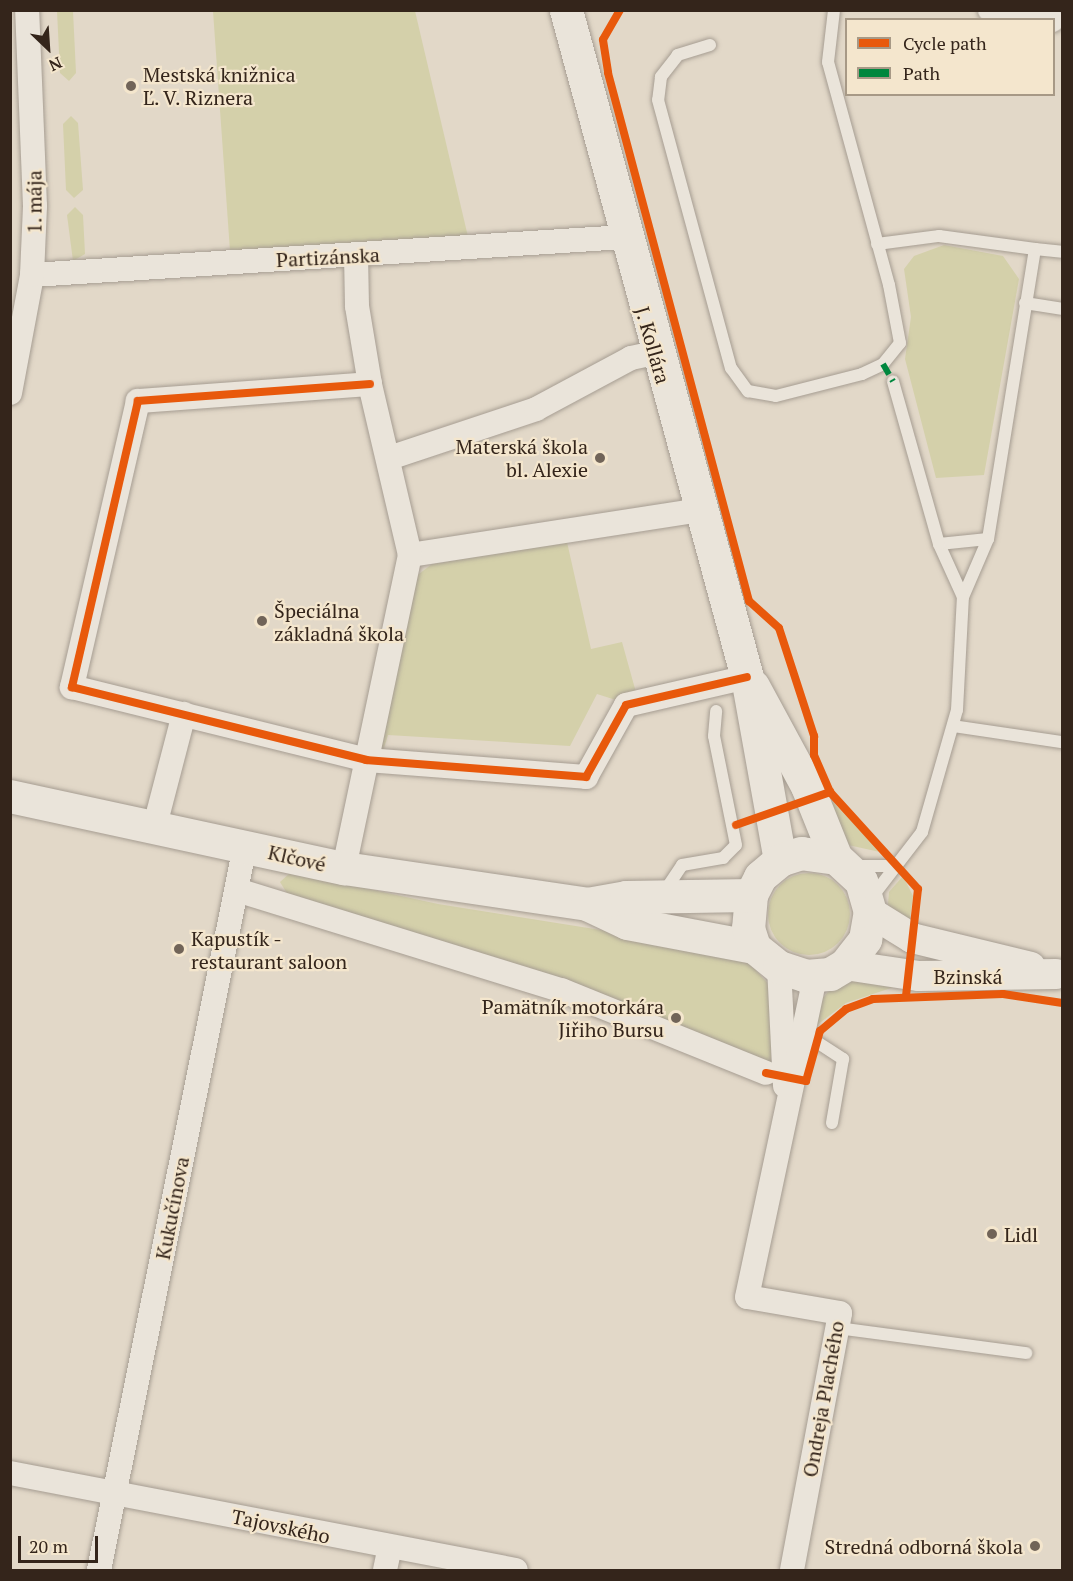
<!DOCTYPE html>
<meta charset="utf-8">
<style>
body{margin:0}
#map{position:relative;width:1073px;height:1581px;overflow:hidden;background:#e2d8c8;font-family:"PT Serif",serif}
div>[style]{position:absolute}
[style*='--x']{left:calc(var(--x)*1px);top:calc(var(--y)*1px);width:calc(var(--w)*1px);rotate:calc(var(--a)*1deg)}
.green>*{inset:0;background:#d4d0aa}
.round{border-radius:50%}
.roads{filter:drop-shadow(0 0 2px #a69d92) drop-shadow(0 0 2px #a69d92)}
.service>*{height:12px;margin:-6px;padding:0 6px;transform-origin:6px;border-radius:6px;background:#eae4da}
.minor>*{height:24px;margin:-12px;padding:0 12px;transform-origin:12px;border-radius:12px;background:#eae4da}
.tertiary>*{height:30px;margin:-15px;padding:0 15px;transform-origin:15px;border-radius:15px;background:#eae4da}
.secondary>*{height:33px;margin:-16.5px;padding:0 16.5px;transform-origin:16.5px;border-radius:16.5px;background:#eae4da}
.quiet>*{height:6px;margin-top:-3px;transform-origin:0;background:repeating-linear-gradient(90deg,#00873e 0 12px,transparent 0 18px)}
.cycleway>*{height:8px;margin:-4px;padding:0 4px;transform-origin:4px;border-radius:4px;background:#e8590c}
.dots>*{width:16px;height:16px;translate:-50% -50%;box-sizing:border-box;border:3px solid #f4e6cd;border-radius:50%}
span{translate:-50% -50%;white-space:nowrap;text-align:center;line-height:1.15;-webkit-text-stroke:4.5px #f4e6cd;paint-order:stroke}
.poi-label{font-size:20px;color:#34251b}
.left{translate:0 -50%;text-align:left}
.right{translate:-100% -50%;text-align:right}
.street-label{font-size:20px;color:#34251b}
.frame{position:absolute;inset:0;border:12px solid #34251b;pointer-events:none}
.legend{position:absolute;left:845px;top:18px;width:210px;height:78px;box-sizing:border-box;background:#f4e6cd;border:2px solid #a79986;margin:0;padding:8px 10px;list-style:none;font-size:18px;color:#34251b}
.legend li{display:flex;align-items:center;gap:12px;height:30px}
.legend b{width:30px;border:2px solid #a79986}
.north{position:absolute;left:18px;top:18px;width:60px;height:60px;-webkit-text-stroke:4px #f4e6cd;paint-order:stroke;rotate:155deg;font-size:16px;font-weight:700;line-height:24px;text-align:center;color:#34251b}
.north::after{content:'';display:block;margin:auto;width:21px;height:27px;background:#34251b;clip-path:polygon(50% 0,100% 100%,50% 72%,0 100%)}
.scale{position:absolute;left:18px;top:1536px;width:80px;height:27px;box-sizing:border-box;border:3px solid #34251b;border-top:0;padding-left:8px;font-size:18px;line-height:21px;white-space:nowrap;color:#34251b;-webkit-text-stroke:4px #f4e6cd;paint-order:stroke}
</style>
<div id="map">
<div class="green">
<i style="clip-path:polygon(57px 11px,73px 11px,76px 73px,69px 81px,60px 73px)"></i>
<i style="clip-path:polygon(213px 11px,415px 11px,469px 241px,230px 251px)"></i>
<i style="clip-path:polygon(71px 116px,78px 123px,83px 190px,74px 198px,66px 190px,63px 124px)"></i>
<i style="clip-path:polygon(75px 207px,83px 215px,85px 254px,73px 261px,67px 215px)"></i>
<i style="clip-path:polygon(944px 245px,1003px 256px,1019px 279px,984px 475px,936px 478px,905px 359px,911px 317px,904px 269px,914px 256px)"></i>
<i style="clip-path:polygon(567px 542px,591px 649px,622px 642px,637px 696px,619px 701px,597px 694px,570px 746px,388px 735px,383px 751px,377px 739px,415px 577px,432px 564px)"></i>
<i style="clip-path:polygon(829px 800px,833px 802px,880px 852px,848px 845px)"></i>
<i style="clip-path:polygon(291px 872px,438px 904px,739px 952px,772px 988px,771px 1068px,552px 976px,288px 895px,280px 882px)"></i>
<i class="round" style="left:768px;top:873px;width:82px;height:82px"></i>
<i style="clip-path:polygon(903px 876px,913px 896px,909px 926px,892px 914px,888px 904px,889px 892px)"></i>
<i style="clip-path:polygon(859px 978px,900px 985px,846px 1003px,817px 1025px,818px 1004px,828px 992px)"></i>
</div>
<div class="roads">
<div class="service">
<i style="--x:710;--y:45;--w:34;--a:163"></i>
<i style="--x:678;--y:55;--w:28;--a:128"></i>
<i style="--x:661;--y:77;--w:23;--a:97"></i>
<i style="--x:658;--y:100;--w:278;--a:74.8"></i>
<i style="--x:731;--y:368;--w:29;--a:54"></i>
<i style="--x:748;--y:391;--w:28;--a:10"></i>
<i style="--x:776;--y:396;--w:89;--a:-14.3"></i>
<i style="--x:862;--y:374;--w:23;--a:-25"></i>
<i style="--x:883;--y:364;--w:27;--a:-51"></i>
<i style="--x:900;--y:343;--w:59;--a:-100.7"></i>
<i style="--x:889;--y:285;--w:231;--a:-105.3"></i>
<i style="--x:828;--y:62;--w:52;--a:-83.4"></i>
<i style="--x:877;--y:244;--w:63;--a:-7.4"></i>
<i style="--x:939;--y:236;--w:97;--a:7.7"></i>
<i style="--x:1035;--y:249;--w:294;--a:99.2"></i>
<i style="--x:1035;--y:249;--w:27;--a:6"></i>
<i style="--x:1025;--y:303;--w:37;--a:9"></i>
<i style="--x:939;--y:544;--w:49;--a:-5.8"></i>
<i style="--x:988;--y:539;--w:63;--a:113.3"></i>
<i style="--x:953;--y:726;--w:110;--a:8.4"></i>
<i style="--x:853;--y:866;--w:38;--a:0"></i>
<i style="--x:664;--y:892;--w:32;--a:-56"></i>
<i style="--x:682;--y:865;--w:42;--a:-9.7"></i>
<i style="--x:723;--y:858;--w:18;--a:-45"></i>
<i style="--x:736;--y:845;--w:111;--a:-101.4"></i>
<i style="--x:714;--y:736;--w:25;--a:-85"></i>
<i style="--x:872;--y:897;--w:82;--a:-52.4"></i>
<i style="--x:922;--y:832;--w:127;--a:-74"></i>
<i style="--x:957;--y:710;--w:113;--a:-87"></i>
<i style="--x:963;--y:597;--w:58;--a:-114.4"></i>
<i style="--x:939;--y:544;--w:169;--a:-105.8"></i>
<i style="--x:803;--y:1033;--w:48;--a:33"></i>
<i style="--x:843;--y:1059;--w:65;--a:99.8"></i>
<i style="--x:838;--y:1328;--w:190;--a:7.6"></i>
</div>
<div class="minor">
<i style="--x:990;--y:10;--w:63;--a:9.2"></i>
<i style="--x:32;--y:275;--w:593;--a:-3.67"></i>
<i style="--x:370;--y:384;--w:233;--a:175.8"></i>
<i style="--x:138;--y:401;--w:294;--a:103"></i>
<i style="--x:72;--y:687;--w:303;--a:13.9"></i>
<i style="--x:366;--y:760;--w:221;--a:4.4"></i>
<i style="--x:586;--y:777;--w:82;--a:-60.9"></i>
<i style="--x:626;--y:705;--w:124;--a:-13"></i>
<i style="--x:10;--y:393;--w:120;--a:-79.4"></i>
<i style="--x:32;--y:275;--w:69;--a:-87.5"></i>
<i style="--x:35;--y:206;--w:196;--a:-92.3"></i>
<i style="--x:389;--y:458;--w:155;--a:-18.4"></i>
<i style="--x:536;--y:409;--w:108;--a:-28.2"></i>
<i style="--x:631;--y:358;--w:25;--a:-12"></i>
<i style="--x:410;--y:555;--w:294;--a:-8.8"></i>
<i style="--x:154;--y:829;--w:119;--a:-75.4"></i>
<i style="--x:344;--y:868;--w:320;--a:-78.1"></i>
<i style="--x:410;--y:555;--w:176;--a:-103.2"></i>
<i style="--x:370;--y:384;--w:79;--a:-99.5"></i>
<i style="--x:357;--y:306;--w:50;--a:-91.1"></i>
<i style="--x:237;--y:890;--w:339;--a:17.2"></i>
<i style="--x:561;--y:990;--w:221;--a:22"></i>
<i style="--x:779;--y:967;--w:119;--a:87.1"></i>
<i style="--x:10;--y:1473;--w:515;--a:10.85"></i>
<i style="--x:99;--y:1570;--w:739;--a:-78.6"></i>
<i style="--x:385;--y:1570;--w:24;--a:-78"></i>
<i style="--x:792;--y:1570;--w:261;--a:-79.4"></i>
<i style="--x:840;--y:1313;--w:94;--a:-170.2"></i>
<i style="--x:747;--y:1297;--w:328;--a:-78"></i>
</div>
<div class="tertiary">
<i style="--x:870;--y:912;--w:49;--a:31.8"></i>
<i style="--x:912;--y:938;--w:122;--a:13.7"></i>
<i style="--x:845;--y:965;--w:75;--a:8.5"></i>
<i style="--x:919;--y:976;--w:137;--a:-0.8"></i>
</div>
<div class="secondary">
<i style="--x:566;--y:10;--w:691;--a:74.82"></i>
<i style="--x:747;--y:677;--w:186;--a:79.8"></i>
<i style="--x:753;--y:686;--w:114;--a:61.6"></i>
<i style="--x:807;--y:786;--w:78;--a:68.1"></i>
<i style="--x:10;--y:796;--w:342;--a:12.2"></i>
<i style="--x:344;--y:868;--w:246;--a:8.4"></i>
<i style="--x:587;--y:904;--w:44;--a:25.4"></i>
<i style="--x:627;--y:923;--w:129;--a:10.7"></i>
<i style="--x:754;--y:947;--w:32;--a:39"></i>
<i style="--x:779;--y:967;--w:28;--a:18"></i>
<i style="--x:806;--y:976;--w:24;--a:-5"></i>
<i style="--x:830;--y:974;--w:17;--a:-31"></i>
<i style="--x:845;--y:965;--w:33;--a:-52"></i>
<i style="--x:865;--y:939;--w:27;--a:-80"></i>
<i style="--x:870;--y:912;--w:32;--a:-106"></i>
<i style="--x:861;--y:881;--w:34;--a:-137"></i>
<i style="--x:836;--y:858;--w:35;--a:-172"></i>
<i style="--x:801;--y:853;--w:22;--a:162"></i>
<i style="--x:780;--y:860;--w:26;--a:140"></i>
<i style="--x:760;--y:877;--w:20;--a:117"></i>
<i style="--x:751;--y:895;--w:33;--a:95"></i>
<i style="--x:748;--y:928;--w:20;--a:72"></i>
<i style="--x:587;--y:904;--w:40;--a:-10"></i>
<i style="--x:626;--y:897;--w:125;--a:-0.9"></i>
</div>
</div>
<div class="quiet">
<i style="--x:883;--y:364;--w:20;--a:60"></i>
</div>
<div class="cycleway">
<i style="--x:620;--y:10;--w:34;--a:120"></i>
<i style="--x:603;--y:40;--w:33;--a:81"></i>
<i style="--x:608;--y:73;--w:547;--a:75.05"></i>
<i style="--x:749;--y:601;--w:40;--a:42"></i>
<i style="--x:779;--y:628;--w:114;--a:72"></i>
<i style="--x:814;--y:736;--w:19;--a:90"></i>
<i style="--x:814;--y:755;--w:40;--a:66.6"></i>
<i style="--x:830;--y:792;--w:131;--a:47.8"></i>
<i style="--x:918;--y:889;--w:108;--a:96.4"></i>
<i style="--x:370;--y:384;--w:233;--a:175.8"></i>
<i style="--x:138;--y:401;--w:294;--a:103"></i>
<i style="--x:72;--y:687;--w:303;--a:13.9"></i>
<i style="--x:366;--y:760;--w:221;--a:4.4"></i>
<i style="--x:586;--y:777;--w:82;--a:-60.9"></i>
<i style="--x:626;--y:705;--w:124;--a:-13"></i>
<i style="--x:736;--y:825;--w:100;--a:-19.3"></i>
<i style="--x:766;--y:1073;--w:41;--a:11.3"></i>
<i style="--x:806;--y:1081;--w:52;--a:-74.4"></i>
<i style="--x:820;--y:1031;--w:34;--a:-40"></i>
<i style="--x:846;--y:1009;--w:29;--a:-20"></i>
<i style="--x:873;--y:999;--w:130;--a:-2.2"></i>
<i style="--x:1003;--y:994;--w:60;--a:8.7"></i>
</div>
<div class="dots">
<i style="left:131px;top:86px;background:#716458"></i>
<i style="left:600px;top:458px;background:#716458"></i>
<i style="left:262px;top:621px;background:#716458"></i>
<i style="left:179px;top:949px;background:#716458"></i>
<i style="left:676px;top:1018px;background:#716458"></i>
<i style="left:992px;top:1234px;background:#716458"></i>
<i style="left:1035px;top:1546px;background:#716458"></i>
</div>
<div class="poi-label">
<span class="left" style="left:143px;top:86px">Mestská knižnica<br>Ľ. V. Riznera</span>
<span class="right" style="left:588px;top:458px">Materská škola<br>bl. Alexie</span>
<span class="left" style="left:274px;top:622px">Špeciálna<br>základná škola</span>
<span class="left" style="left:191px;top:950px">Kapustík -<br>restaurant saloon</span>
<span class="right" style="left:664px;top:1018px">Pamätník motorkára<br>Jiřiho Bursu</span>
<span class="left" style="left:1004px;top:1234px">Lidl</span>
<span class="right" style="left:1023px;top:1546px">Stredná odborná škola</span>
</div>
<div class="street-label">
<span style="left:34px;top:202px;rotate:-90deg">1. mája</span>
<span style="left:328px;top:257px;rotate:-3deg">Partizánska</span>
<span style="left:653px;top:345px;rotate:74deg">J. Kollára</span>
<span style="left:297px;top:858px;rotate:13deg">Klčové</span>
<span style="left:968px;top:976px">Bzinská</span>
<span style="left:172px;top:1208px;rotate:-79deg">Kukučínova</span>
<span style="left:823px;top:1399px;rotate:-80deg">Ondreja Plachého</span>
<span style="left:281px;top:1526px;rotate:12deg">Tajovského</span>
</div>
<div class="frame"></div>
<ul class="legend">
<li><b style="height:8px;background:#e8590c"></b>Cycle path</li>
<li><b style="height:8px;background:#00873e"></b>Path</li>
</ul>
<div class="north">N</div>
<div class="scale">20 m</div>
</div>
